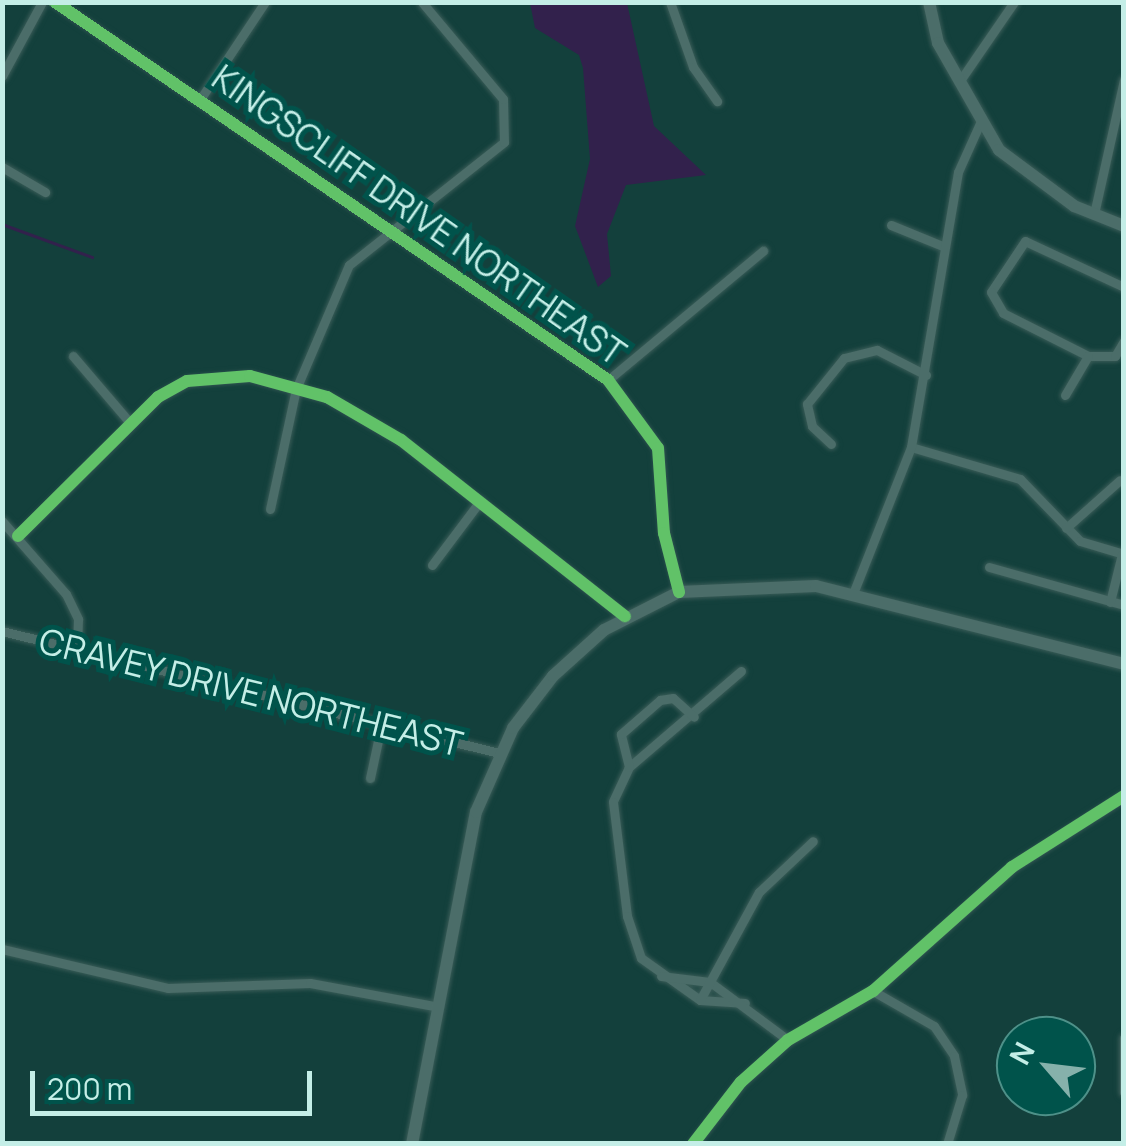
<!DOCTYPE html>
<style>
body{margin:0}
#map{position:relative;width:1126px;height:1146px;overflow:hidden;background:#13403c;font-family:Manrope,sans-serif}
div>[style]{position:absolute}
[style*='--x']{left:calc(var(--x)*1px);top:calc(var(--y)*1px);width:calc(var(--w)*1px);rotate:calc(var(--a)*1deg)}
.water>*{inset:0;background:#32214c}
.stream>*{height:2.5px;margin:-1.25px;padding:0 1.25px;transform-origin:1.25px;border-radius:1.25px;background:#32214c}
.roads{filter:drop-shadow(0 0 2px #395b57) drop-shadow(0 0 2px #395b57)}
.street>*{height:9px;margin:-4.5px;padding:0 4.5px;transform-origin:4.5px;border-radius:4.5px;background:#4b6d69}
.secondary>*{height:12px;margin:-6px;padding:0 6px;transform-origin:6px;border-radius:6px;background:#4b6d69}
.cycleway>*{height:12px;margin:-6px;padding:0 6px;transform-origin:6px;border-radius:6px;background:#61c268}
span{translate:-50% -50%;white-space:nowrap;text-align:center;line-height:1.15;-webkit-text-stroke:10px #00534b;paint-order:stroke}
.street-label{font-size:35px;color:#c4eee7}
.frame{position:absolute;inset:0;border:5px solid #c4eee7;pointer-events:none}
.north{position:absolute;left:996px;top:1016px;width:100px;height:100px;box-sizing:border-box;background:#00534b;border:2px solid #4e9189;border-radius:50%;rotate:298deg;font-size:28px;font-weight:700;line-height:40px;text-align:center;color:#c4eee7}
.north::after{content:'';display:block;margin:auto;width:35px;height:45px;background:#86b1ab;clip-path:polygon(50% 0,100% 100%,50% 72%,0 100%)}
.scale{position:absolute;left:30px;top:1071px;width:282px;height:45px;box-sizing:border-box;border:5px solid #c4eee7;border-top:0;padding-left:12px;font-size:30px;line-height:35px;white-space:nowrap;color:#c4eee7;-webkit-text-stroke:8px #00534b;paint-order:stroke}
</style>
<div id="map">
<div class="water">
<i style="clip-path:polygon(530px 3px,627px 3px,654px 126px,706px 175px,626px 185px,607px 234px,611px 276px,598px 287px,575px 226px,590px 159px,583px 68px,579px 55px,535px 28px)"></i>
</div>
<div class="stream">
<i style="--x:2;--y:224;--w:96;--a:20.1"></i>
</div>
<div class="roads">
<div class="street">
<i style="--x:55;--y:2;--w:670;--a:34.35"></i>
<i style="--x:608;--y:380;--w:84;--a:53.7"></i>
<i style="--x:658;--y:448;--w:85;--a:86"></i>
<i style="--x:664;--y:533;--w:61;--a:75.7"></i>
<i style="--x:670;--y:2;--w:69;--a:70.5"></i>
<i style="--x:693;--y:67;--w:42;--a:54.8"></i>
<i style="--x:2;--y:76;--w:84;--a:-61.6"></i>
<i style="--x:959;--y:82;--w:97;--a:-55.5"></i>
<i style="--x:201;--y:98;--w:115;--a:-56.3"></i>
<i style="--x:2;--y:167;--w:50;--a:30.2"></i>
<i style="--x:1094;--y:214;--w:137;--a:-77.4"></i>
<i style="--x:891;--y:225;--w:58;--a:22.2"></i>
<i style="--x:1124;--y:287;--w:109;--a:-155.1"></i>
<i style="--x:1025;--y:241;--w:61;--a:123.7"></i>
<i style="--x:991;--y:292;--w:24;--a:60"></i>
<i style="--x:1003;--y:313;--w:95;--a:26.8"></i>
<i style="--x:1088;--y:356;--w:27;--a:0"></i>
<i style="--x:1115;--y:356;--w:17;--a:-59"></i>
<i style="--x:73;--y:356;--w:89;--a:49.5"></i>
<i style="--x:608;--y:380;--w:202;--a:-39.8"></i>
<i style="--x:1065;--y:395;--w:45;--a:-59.5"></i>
<i style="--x:831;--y:444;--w:26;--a:-137"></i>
<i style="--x:812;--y:426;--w:23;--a:-103"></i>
<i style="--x:807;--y:404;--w:59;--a:-51.2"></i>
<i style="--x:844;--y:358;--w:34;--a:-14"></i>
<i style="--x:877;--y:350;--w:55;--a:27"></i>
<i style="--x:911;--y:447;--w:114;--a:16.4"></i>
<i style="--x:1020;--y:479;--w:86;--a:45.9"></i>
<i style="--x:1080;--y:541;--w:46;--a:16.5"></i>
<i style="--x:270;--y:509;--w:123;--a:-77.8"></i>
<i style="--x:296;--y:389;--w:135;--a:-66.9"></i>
<i style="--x:349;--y:265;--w:198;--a:-38.4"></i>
<i style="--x:504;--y:142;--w:43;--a:-91.3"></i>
<i style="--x:503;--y:99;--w:126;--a:-129.9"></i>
<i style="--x:2;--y:521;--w:97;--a:48.8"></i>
<i style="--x:66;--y:594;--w:28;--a:64"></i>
<i style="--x:78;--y:619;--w:30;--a:92"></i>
<i style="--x:1066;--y:528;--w:72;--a:-41.6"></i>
<i style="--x:18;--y:536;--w:197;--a:-44.8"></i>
<i style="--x:158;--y:397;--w:33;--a:-29"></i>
<i style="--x:187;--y:381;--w:63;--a:-4.5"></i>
<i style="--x:250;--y:376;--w:80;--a:15.3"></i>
<i style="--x:327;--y:397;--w:86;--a:30.2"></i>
<i style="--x:401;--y:440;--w:285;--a:38.2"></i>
<i style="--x:432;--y:565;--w:80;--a:-53.1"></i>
<i style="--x:989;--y:567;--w:140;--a:15.7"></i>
<i style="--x:854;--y:591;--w:155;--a:-68.4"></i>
<i style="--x:911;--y:447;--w:279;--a:-80.3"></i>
<i style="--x:958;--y:172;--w:54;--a:-65.8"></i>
<i style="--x:1110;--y:602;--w:49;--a:-76"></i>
<i style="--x:2;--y:631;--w:512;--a:13.79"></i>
<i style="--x:741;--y:671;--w:148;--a:139.4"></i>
<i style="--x:629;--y:767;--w:38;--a:115"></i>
<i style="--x:613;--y:802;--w:115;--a:83"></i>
<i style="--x:627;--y:916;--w:44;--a:71.6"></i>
<i style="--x:641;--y:958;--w:72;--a:35.4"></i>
<i style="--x:700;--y:1000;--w:45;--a:3.8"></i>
<i style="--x:629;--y:767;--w:34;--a:-104"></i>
<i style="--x:621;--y:734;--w:52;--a:-41.1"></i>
<i style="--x:660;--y:700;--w:13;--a:-9"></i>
<i style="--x:673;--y:698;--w:28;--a:42"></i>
<i style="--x:370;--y:778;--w:57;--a:-77.9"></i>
<i style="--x:2;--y:949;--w:171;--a:13.2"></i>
<i style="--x:168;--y:988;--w:142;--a:-2"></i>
<i style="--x:310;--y:983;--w:126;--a:10.5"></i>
<i style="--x:661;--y:976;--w:49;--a:7"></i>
<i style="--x:710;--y:982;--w:97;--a:36.6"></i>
<i style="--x:873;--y:991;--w:70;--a:29.8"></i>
<i style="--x:934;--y:1026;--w:36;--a:56"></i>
<i style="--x:954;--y:1056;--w:40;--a:78"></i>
<i style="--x:962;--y:1095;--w:51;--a:107"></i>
<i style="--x:700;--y:1000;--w:123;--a:-61.4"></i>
<i style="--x:759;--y:892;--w:74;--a:-43.4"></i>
<i style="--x:1124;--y:1038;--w:54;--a:90"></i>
<i style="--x:693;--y:1144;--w:78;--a:-52.3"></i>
<i style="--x:741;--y:1082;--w:63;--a:-41.8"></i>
<i style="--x:788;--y:1040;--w:98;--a:-30"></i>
<i style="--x:873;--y:991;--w:186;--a:-41.7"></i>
<i style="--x:1012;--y:867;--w:133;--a:-32.4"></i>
</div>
<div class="secondary">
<i style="--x:929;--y:2;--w:42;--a:77.6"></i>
<i style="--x:938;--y:43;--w:123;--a:60.3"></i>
<i style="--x:999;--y:150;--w:94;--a:36.7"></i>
<i style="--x:1074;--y:206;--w:54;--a:21.8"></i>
<i style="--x:412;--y:1144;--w:338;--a:-79.1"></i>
<i style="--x:476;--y:812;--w:92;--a:-66.2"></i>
<i style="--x:513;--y:728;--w:66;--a:-52.4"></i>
<i style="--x:553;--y:676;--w:69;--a:-42"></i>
<i style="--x:604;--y:630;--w:84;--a:-26.9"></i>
<i style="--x:679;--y:592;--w:137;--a:-2.5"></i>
<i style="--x:816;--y:586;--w:318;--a:14.2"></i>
</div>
</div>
<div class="cycleway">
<i style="--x:55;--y:2;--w:670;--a:34.35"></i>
<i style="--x:608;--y:380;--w:84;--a:53.7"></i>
<i style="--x:658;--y:448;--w:85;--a:86"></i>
<i style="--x:664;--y:533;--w:61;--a:75.7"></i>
<i style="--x:18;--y:536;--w:197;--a:-44.8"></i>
<i style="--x:158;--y:397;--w:33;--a:-29"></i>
<i style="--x:187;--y:381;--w:63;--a:-4.5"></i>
<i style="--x:250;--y:376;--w:80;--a:15.3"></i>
<i style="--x:327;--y:397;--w:86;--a:30.2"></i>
<i style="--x:401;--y:440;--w:285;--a:38.2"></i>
<i style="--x:693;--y:1144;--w:78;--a:-52.3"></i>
<i style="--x:741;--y:1082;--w:63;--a:-41.8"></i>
<i style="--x:788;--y:1040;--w:98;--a:-30"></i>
<i style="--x:873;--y:991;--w:186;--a:-41.7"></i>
<i style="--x:1012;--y:867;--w:133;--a:-32.4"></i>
</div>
<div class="street-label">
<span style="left:419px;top:215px;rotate:35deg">KINGSCLIFF DRIVE NORTHEAST</span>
<span style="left:251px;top:692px;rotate:14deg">CRAVEY DRIVE NORTHEAST</span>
</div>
<div class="frame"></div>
<div class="north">N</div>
<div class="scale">200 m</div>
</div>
